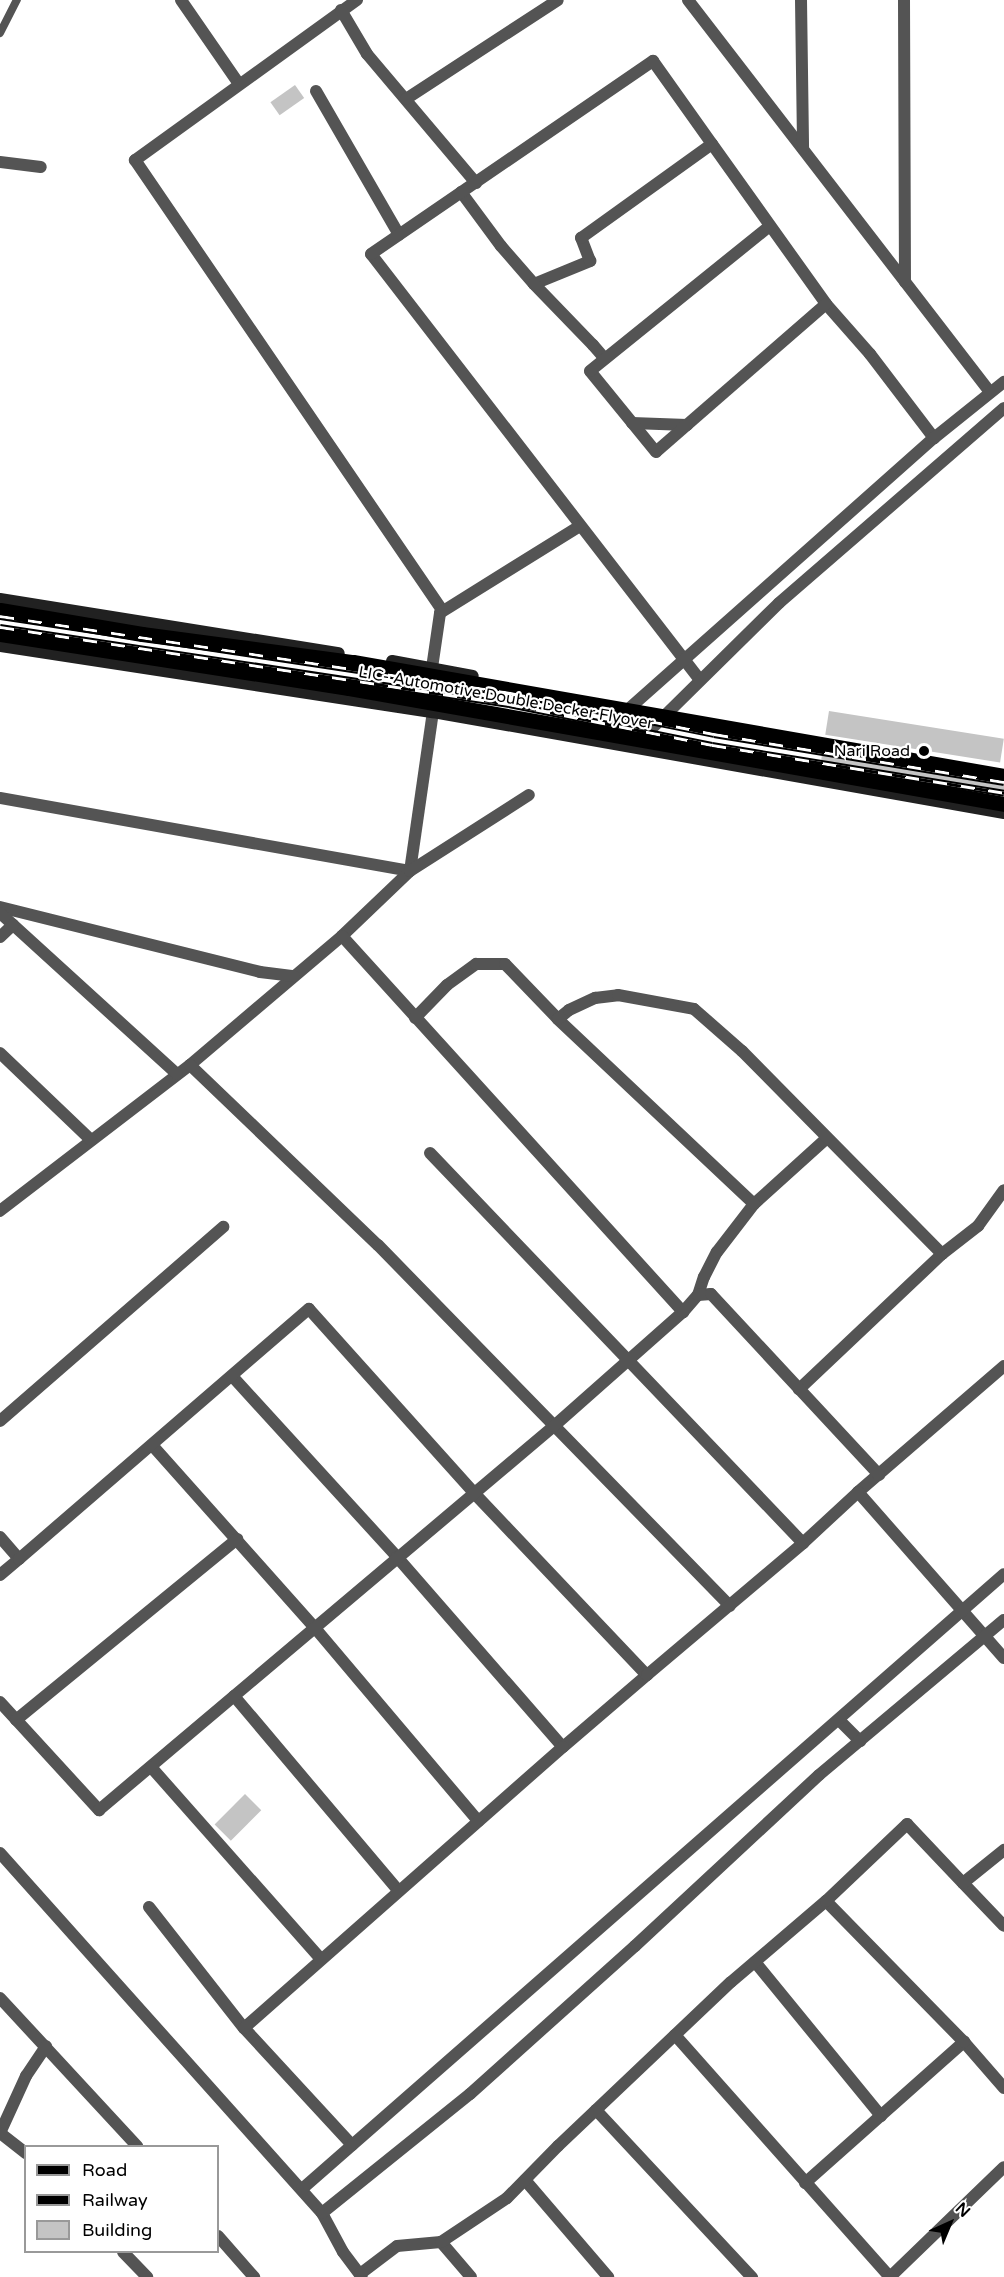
<!DOCTYPE html>
<style>
body{margin:0}
#map{position:relative;width:1004px;height:2277px;overflow:hidden;background:#fff;font-family:"Varela Round",sans-serif}
div>[style]{position:absolute}
[style*='--x']{left:calc(var(--x)*1px);top:calc(var(--y)*1px);width:calc(var(--w)*1px);rotate:calc(var(--a)*1deg)}
.building>*{inset:0;background:#c4c4c4;transform-origin:0 0}
.service>*{height:8px;margin:-4px;padding:0 4px;transform-origin:4px;border-radius:4px;background:#545454}
.minor>*{height:12px;margin:-6px;padding:0 6px;transform-origin:6px;border-radius:6px;background:#545454}
.tertiary>*{height:12px;margin:-6px;padding:0 6px;transform-origin:6px;border-radius:6px;background:#545454}
.secondary>*{height:12px;margin:-6px;padding:0 6px;transform-origin:6px;border-radius:6px;background:#212121}
.primary>*{height:15px;margin:-7.5px;padding:0 7.5px;transform-origin:7.5px;border-radius:7.5px;background:#000}
.rail>*{height:7px;margin-top:-3.5px;transform-origin:0;background:repeating-linear-gradient(90deg,#fff 0 14px,#000 0 28px);box-sizing:border-box;border-block:2px solid #000}
.dots>*{width:16px;height:16px;translate:-50% -50%;box-sizing:border-box;border:3px solid #fff;border-radius:50%}
span{translate:-50% -50%;white-space:nowrap;text-align:center;line-height:1.15;-webkit-text-stroke:4.5px #fff;paint-order:stroke}
.street-label{font-size:16px;color:#000}
.poi-label{font-size:16px;color:#000}
.right{translate:-100% -50%;text-align:right}
.legend{position:absolute;left:24px;top:2145px;width:195px;height:108px;box-sizing:border-box;background:#fff;border:2px solid #999;margin:0;padding:8px 10px;list-style:none;font-size:18px;color:#000}
.legend li{display:flex;align-items:center;gap:12px;height:30px}
.legend b{width:30px;border:2px solid #999}
.north{position:absolute;left:920px;top:2193px;width:60px;height:60px;-webkit-text-stroke:4px #fff;paint-order:stroke;rotate:44deg;font-size:16px;font-weight:700;line-height:24px;text-align:center;color:#000}
.north::after{content:'';display:block;margin:auto;width:21px;height:27px;background:#000;clip-path:polygon(50% 0,100% 100%,50% 72%,0 100%)}
</style>
<div id="map">
<div class="building">
<i style="left:295px;top:85px;width:16px;height:30px;rotate:55deg"></i>
<i style="left:829px;top:711px;width:177px;height:24px;rotate:9deg"></i>
<i style="clip-path:polygon(822px 754px,1004px 786px,1004px 791px,821px 762px)"></i>
<i style="left:245px;top:1794px;width:23px;height:43px;rotate:45deg"></i>
</div>
<div class="service">
<i style="--x:0;--y:33;--w:37;--a:-63"></i>
</div>
<div class="minor">
<i style="--x:181;--y:0;--w:102;--a:55.4"></i>
<i style="--x:357;--y:0;--w:274;--a:144.2"></i>
<i style="--x:135;--y:160;--w:545;--a:55.7"></i>
<i style="--x:688;--y:0;--w:495;--a:52.4"></i>
<i style="--x:801;--y:0;--w:149;--a:89.2"></i>
<i style="--x:904;--y:0;--w:282;--a:89.8"></i>
<i style="--x:341;--y:10;--w:51;--a:59.4"></i>
<i style="--x:367;--y:54;--w:169;--a:49.8"></i>
<i style="--x:316;--y:91;--w:166;--a:60"></i>
<i style="--x:406;--y:99;--w:181;--a:-33.1"></i>
<i style="--x:0;--y:162;--w:41;--a:7"></i>
<i style="--x:461;--y:192;--w:67;--a:53.5"></i>
<i style="--x:501;--y:246;--w:50;--a:49"></i>
<i style="--x:534;--y:284;--w:61;--a:-22.3"></i>
<i style="--x:590;--y:261;--w:25;--a:-111"></i>
<i style="--x:581;--y:238;--w:161;--a:-35.7"></i>
<i style="--x:534;--y:284;--w:85;--a:46"></i>
<i style="--x:593;--y:345;--w:18;--a:49"></i>
<i style="--x:826;--y:304;--w:67;--a:48.7"></i>
<i style="--x:870;--y:354;--w:106;--a:52.7"></i>
<i style="--x:632;--y:423;--w:55;--a:2.1"></i>
<i style="--x:700;--y:680;--w:538;--a:-127.68"></i>
<i style="--x:371;--y:254;--w:342;--a:-34.4"></i>
<i style="--x:653;--y:61;--w:102;--a:54.6"></i>
<i style="--x:712;--y:144;--w:196;--a:54.5"></i>
<i style="--x:826;--y:304;--w:225;--a:139"></i>
<i style="--x:656;--y:452;--w:104;--a:-129.2"></i>
<i style="--x:590;--y:371;--w:231;--a:-38.9"></i>
<i style="--x:0;--y:798;--w:416;--a:10.1"></i>
<i style="--x:410;--y:871;--w:94;--a:136.3"></i>
<i style="--x:342;--y:936;--w:199;--a:139.7"></i>
<i style="--x:190;--y:1065;--w:240;--a:142.5"></i>
<i style="--x:410;--y:871;--w:161;--a:-81.8"></i>
<i style="--x:433;--y:712;--w:44;--a:-91.3"></i>
<i style="--x:432;--y:668;--w:56;--a:-81.7"></i>
<i style="--x:440;--y:613;--w:165;--a:-31.9"></i>
<i style="--x:410;--y:871;--w:141;--a:-32.6"></i>
<i style="--x:0;--y:907;--w:268;--a:14"></i>
<i style="--x:260;--y:972;--w:34;--a:7"></i>
<i style="--x:0;--y:913;--w:239;--a:42.3"></i>
<i style="--x:342;--y:936;--w:508;--a:47.79"></i>
<i style="--x:0;--y:937;--w:18;--a:-43"></i>
<i style="--x:415;--y:1018;--w:46;--a:-45.9"></i>
<i style="--x:447;--y:985;--w:36;--a:-36"></i>
<i style="--x:476;--y:964;--w:29;--a:0"></i>
<i style="--x:505;--y:964;--w:76;--a:46.1"></i>
<i style="--x:0;--y:1053;--w:126;--a:43.7"></i>
<i style="--x:190;--y:1065;--w:260;--a:43.8"></i>
<i style="--x:378;--y:1245;--w:504;--a:45.72"></i>
<i style="--x:430;--y:1153;--w:540;--a:46.28"></i>
<i style="--x:754;--y:1204;--w:98;--a:-42.1"></i>
<i style="--x:942;--y:1254;--w:46;--a:-37.9"></i>
<i style="--x:978;--y:1226;--w:44;--a:-54.2"></i>
<i style="--x:698;--y:1295;--w:19;--a:-72"></i>
<i style="--x:704;--y:1277;--w:28;--a:-63"></i>
<i style="--x:717;--y:1252;--w:61;--a:-52.4"></i>
<i style="--x:754;--y:1204;--w:270;--a:-136.7"></i>
<i style="--x:558;--y:1019;--w:14;--a:-39"></i>
<i style="--x:569;--y:1010;--w:29;--a:-25"></i>
<i style="--x:595;--y:998;--w:23;--a:-7"></i>
<i style="--x:618;--y:995;--w:77;--a:10.4"></i>
<i style="--x:694;--y:1009;--w:64;--a:41.2"></i>
<i style="--x:742;--y:1051;--w:285;--a:45.4"></i>
<i style="--x:942;--y:1254;--w:197;--a:136.6"></i>
<i style="--x:1004;--y:1366;--w:193;--a:139.2"></i>
<i style="--x:858;--y:1492;--w:221;--a:48.7"></i>
<i style="--x:232;--y:1376;--w:245;--a:47.6"></i>
<i style="--x:397;--y:1557;--w:252;--a:48.9"></i>
<i style="--x:563;--y:1747;--w:111;--a:-40.6"></i>
<i style="--x:0;--y:1421;--w:296;--a:-41"></i>
<i style="--x:152;--y:1445;--w:245;--a:48.3"></i>
<i style="--x:315;--y:1628;--w:253;--a:49.8"></i>
<i style="--x:0;--y:1537;--w:29;--a:49"></i>
<i style="--x:19;--y:1559;--w:25;--a:140"></i>
<i style="--x:19;--y:1559;--w:383;--a:-40.8"></i>
<i style="--x:309;--y:1309;--w:247;--a:48.1"></i>
<i style="--x:474;--y:1493;--w:251;--a:46.5"></i>
<i style="--x:647;--y:1675;--w:204;--a:-40.2"></i>
<i style="--x:803;--y:1543;--w:75;--a:-42.8"></i>
<i style="--x:234;--y:1696;--w:255;--a:49.8"></i>
<i style="--x:0;--y:1702;--w:147;--a:47.5"></i>
<i style="--x:99;--y:1810;--w:595;--a:-40.16"></i>
<i style="--x:554;--y:1426;--w:172;--a:-41.5"></i>
<i style="--x:683;--y:1312;--w:23;--a:-49"></i>
<i style="--x:698;--y:1295;--w:13;--a:-4"></i>
<i style="--x:711;--y:1294;--w:247;--a:47.1"></i>
<i style="--x:16;--y:1720;--w:286;--a:-39.3"></i>
<i style="--x:839;--y:1720;--w:30;--a:45"></i>
<i style="--x:151;--y:1767;--w:256;--a:48.5"></i>
<i style="--x:0;--y:1853;--w:483;--a:48.2"></i>
<i style="--x:322;--y:2213;--w:44;--a:61.7"></i>
<i style="--x:343;--y:2252;--w:31;--a:53"></i>
<i style="--x:963;--y:1883;--w:59;--a:46.4"></i>
<i style="--x:149;--y:1907;--w:154;--a:51.9"></i>
<i style="--x:755;--y:1962;--w:199;--a:50.7"></i>
<i style="--x:0;--y:1998;--w:202;--a:47.2"></i>
<i style="--x:675;--y:2035;--w:324;--a:48.4"></i>
<i style="--x:964;--y:2042;--w:61;--a:49"></i>
<i style="--x:596;--y:2110;--w:229;--a:47"></i>
<i style="--x:0;--y:2133;--w:63;--a:-65.5"></i>
<i style="--x:26;--y:2076;--w:36;--a:-56"></i>
<i style="--x:0;--y:2133;--w:33;--a:38"></i>
<i style="--x:352;--y:2145;--w:159;--a:-132.7"></i>
<i style="--x:244;--y:2028;--w:425;--a:-41.4"></i>
<i style="--x:525;--y:2180;--w:128;--a:49.4"></i>
<i style="--x:805;--y:2183;--w:213;--a:-41.6"></i>
<i style="--x:964;--y:2042;--w:197;--a:-134.4"></i>
<i style="--x:302;--y:2189;--w:933;--a:-41.22"></i>
<i style="--x:322;--y:2213;--w:190;--a:-38.8"></i>
<i style="--x:470;--y:2094;--w:222;--a:-41.9"></i>
<i style="--x:635;--y:1946;--w:251;--a:-42.9"></i>
<i style="--x:819;--y:1775;--w:241;--a:-40"></i>
<i style="--x:218;--y:2236;--w:55;--a:48.7"></i>
<i style="--x:441;--y:2242;--w:46;--a:49.4"></i>
<i style="--x:123;--y:2252;--w:35;--a:46"></i>
<i style="--x:360;--y:2274;--w:46;--a:-37.1"></i>
<i style="--x:397;--y:2246;--w:44;--a:-5.2"></i>
<i style="--x:441;--y:2242;--w:79;--a:-33.7"></i>
<i style="--x:507;--y:2198;--w:73;--a:-45.6"></i>
<i style="--x:558;--y:2146;--w:238;--a:-43.5"></i>
<i style="--x:731;--y:1982;--w:125;--a:-40.5"></i>
<i style="--x:826;--y:1901;--w:112;--a:-43.5"></i>
<i style="--x:907;--y:1824;--w:81;--a:46.5"></i>
<i style="--x:963;--y:1883;--w:53;--a:-38.8"></i>
<i style="--x:890;--y:2277;--w:158;--a:-44"></i>
</div>
<div class="tertiary">
<i style="--x:597;--y:737;--w:451;--a:-41.6"></i>
<i style="--x:934;--y:438;--w:90;--a:-38.7"></i>
<i style="--x:635;--y:745;--w:202;--a:-44.6"></i>
<i style="--x:779;--y:603;--w:298;--a:-40.9"></i>
</div>
<div class="secondary">
<i style="--x:0;--y:599;--w:343;--a:9.1"></i>
<i style="--x:0;--y:646;--w:438;--a:8.7"></i>
<i style="--x:433;--y:712;--w:580;--a:10.03"></i>
<i style="--x:392;--y:661;--w:82;--a:10.5"></i>
</div>
<div class="primary">
<i style="--x:0;--y:610;--w:144;--a:9.6"></i>
<i style="--x:142;--y:634;--w:213;--a:7.6"></i>
<i style="--x:353;--y:662;--w:661;--a:9.93"></i>
<i style="--x:0;--y:634;--w:353;--a:8.8"></i>
<i style="--x:349;--y:688;--w:665;--a:10.04"></i>
</div>
<div class="rail">
<i style="--x:0;--y:616;--w:517;--a:8.57"></i>
<i style="--x:511;--y:693;--w:207;--a:11.4"></i>
<i style="--x:714;--y:734;--w:294;--a:9.4"></i>
<i style="--x:0;--y:627;--w:515;--a:8.6"></i>
<i style="--x:509;--y:704;--w:207;--a:11.4"></i>
<i style="--x:712;--y:745;--w:296;--a:9.3"></i>
</div>
<div class="dots">
<i style="left:924px;top:751px;background:#000"></i>
</div>
<div class="street-label">
<span style="left:506px;top:698px;rotate:10deg">LIC- Automotive Double Decker Flyover</span>
</div>
<div class="poi-label">
<span class="right" style="left:910px;top:751px">Nari Road</span>
</div>
<ul class="legend">
<li><b style="height:8px;background:#000"></b>Road</li>
<li><b style="height:8px;background:#000"></b>Railway</li>
<li><b style="height:16px;background:#c4c4c4"></b>Building</li>
</ul>
<div class="north">N</div>
</div>
